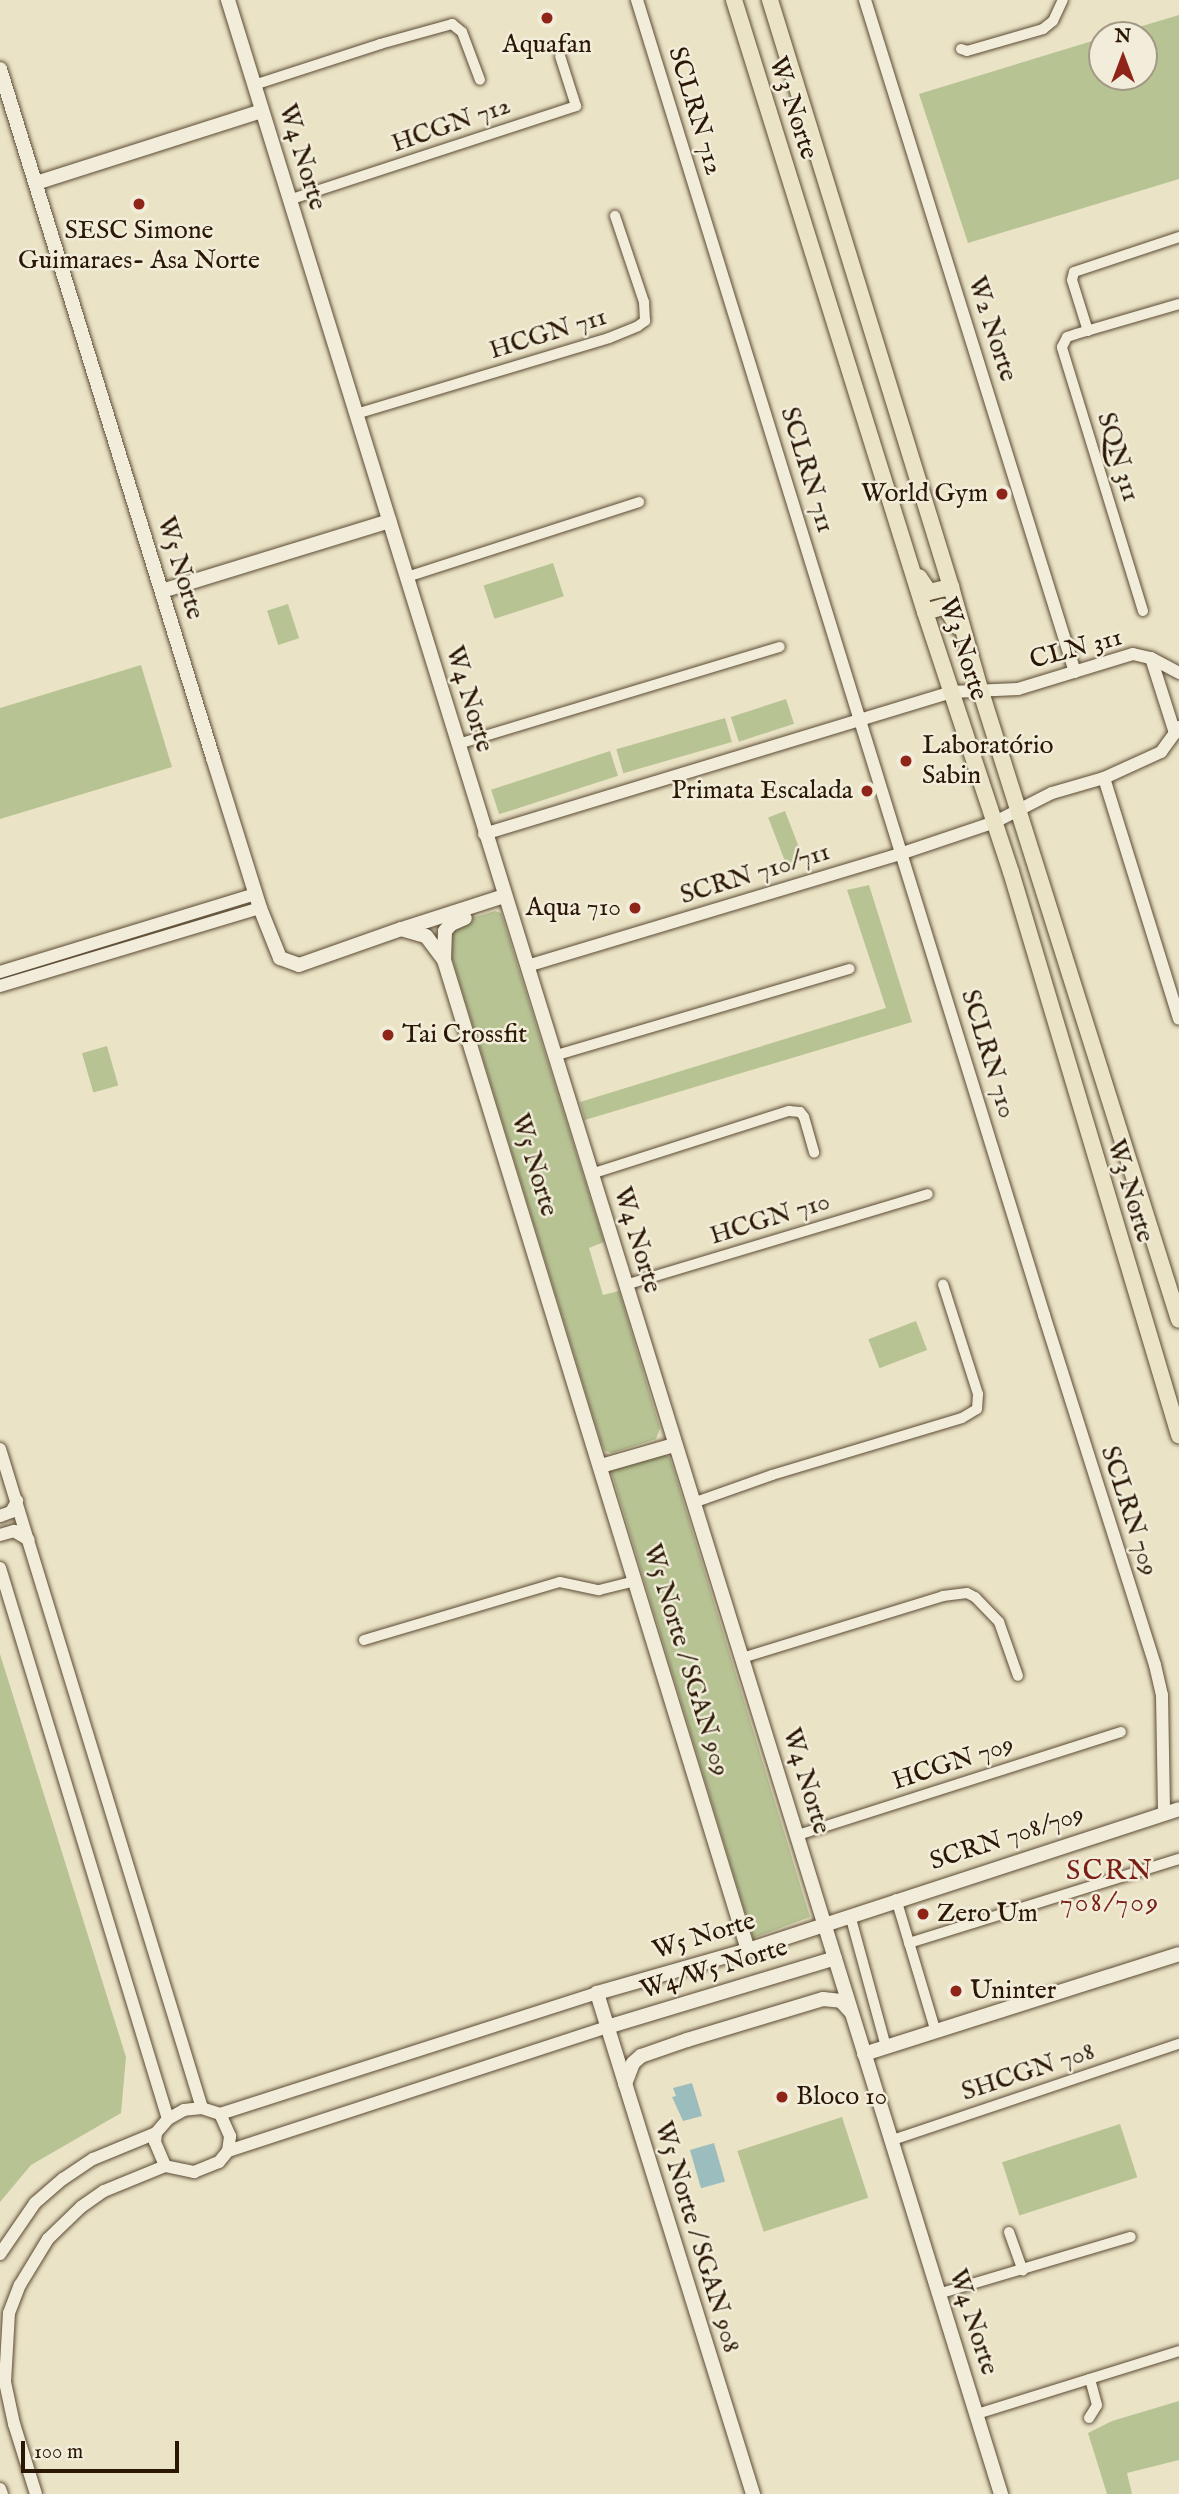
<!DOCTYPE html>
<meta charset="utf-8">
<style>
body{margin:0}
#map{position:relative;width:1179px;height:2494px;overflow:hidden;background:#ebe3c6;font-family:"IM FELL English",serif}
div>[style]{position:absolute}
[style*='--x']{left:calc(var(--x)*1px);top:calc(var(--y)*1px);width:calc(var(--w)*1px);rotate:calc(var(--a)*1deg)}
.green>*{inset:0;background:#b8c394;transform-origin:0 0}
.water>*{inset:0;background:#9bbdbd;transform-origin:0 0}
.roads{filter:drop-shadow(0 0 2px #5b4b34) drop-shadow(0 0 2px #5b4b34)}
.minor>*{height:10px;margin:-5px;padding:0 5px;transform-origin:5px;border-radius:5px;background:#f2edda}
.tertiary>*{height:12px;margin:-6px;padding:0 6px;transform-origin:6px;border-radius:6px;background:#f2edda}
.secondary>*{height:14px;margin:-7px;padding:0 7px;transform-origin:7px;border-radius:7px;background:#f2edda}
.primary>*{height:16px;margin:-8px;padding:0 8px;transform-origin:8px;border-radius:8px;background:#ebe3c6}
.dots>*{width:19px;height:19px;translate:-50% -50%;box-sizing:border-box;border:4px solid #f2edda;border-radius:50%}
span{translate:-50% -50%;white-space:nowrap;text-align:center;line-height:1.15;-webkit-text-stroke:5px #f2edda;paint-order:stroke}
.poi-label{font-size:26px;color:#2b1804}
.right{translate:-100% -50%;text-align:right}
.left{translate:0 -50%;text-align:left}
.street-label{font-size:26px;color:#2b1804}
.neighbourhood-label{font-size:28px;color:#7a1f14;letter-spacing:2px}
.north{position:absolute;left:1088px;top:21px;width:70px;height:70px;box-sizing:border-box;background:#f2edda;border:2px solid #a29884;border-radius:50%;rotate:0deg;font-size:19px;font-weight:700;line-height:28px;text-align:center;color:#2b1804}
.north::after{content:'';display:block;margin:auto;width:24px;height:32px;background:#8f2418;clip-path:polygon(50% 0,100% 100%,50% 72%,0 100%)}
.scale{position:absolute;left:21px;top:2441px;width:158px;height:32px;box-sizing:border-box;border:4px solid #2b1804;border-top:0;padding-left:9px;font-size:21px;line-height:24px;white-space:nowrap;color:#2b1804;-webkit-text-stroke:5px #f2edda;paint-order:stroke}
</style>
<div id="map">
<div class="green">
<i style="clip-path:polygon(1179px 15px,1179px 179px,968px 243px,919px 94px,1102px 38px,1102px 77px,1144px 77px,1144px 35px,1112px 35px)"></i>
<i style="left:553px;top:563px;width:35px;height:73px;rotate:72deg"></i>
<i style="left:288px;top:604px;width:36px;height:22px;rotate:72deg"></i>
<i style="clip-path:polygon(141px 665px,172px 767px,0 819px,0 708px)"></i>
<i style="left:786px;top:699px;width:26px;height:58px;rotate:72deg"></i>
<i style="left:725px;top:718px;width:25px;height:113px;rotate:74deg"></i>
<i style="left:610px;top:751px;width:26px;height:125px;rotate:72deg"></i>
<i style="left:785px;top:811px;width:53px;height:18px;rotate:69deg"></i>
<i style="clip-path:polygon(869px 885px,912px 1022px,585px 1120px,580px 1102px,886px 1008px,847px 890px)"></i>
<i style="clip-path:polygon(495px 911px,501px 913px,604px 1242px,589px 1248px,603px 1295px,619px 1291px,660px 1428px,656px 1439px,612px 1453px,605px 1451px,602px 1445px,445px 935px,452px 924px)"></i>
<i style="left:107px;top:1046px;width:41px;height:26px;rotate:74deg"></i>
<i style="left:916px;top:1321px;width:31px;height:51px;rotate:69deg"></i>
<i style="clip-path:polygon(662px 1453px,670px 1458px,810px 1917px,753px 1938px,611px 1471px,613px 1468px)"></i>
<i style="clip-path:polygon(0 1654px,126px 2057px,121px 2113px,31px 2165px,0 2202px)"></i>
<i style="left:842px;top:2117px;width:85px;height:110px;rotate:72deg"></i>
<i style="left:1120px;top:2124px;width:56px;height:124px;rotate:72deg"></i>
<i style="clip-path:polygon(1179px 2401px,1179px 2460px,1127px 2473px,1132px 2494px,1107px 2494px,1088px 2433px,1112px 2421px)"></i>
</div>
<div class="water">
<i style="clip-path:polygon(692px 2083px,702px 2116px,683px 2121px,672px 2097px,676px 2096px,673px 2088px)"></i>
<i style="left:714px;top:2143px;width:40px;height:25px;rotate:74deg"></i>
</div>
<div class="roads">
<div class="minor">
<i style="--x:961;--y:49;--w:6;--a:18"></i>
<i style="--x:967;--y:51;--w:79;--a:-16.1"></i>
<i style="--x:1043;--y:29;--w:13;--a:-39"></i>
<i style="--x:1053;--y:21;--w:23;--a:-65"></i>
<i style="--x:254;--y:85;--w:133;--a:-18"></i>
<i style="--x:380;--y:44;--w:75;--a:-15.5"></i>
<i style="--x:452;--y:24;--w:13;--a:39"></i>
<i style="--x:462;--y:32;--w:51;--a:69.4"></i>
<i style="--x:289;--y:200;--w:302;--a:-18.1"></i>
<i style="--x:576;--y:106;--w:52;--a:-107.7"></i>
<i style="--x:1088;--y:331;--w:53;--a:-107.4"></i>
<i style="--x:1072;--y:280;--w:8;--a:-76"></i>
<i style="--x:1074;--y:272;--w:111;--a:-18.4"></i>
<i style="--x:356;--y:414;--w:264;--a:-16.7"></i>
<i style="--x:609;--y:338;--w:31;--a:-22"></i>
<i style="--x:638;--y:326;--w:9;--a:-36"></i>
<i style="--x:645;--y:321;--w:19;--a:-93"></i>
<i style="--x:644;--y:302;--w:91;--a:-108.6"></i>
<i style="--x:407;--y:577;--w:244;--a:-17.9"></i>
<i style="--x:1143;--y:611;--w:276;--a:-107.1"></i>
<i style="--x:1062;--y:347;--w:11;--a:-63"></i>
<i style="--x:1067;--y:337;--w:9;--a:-18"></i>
<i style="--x:1076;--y:334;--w:107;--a:-16.2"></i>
<i style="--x:458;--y:744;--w:336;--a:-16.8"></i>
<i style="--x:557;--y:1055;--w:305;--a:-16.4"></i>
<i style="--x:591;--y:1174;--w:208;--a:-17.7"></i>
<i style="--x:789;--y:1111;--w:11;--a:5"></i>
<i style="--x:800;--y:1112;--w:6;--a:51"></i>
<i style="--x:804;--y:1117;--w:37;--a:74"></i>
<i style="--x:625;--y:1285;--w:316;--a:-16.7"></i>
<i style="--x:693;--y:1503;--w:84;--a:-19.5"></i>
<i style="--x:772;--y:1475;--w:198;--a:-16.7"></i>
<i style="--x:962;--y:1418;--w:17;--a:-31"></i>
<i style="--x:977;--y:1409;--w:15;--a:-86"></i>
<i style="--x:978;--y:1394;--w:115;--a:-107.7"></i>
<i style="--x:364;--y:1640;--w:204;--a:-16.5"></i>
<i style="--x:560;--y:1582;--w:40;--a:12"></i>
<i style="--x:599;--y:1590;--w:38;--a:-14"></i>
<i style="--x:742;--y:1658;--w:210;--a:-17.1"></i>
<i style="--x:943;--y:1596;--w:24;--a:-7"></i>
<i style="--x:967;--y:1593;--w:9;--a:27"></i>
<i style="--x:975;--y:1597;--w:35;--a:46"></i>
<i style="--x:999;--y:1622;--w:57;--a:70.6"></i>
<i style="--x:798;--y:1835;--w:339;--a:-17.7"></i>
<i style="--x:896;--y:1899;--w:139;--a:73.3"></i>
<i style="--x:850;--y:1915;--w:137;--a:74.7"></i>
<i style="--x:909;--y:1943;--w:283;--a:-17.3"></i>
<i style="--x:890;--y:2141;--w:305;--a:-18.6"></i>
<i style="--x:1009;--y:2232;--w:41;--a:70.3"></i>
<i style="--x:938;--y:2294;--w:201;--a:-16.5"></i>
<i style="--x:977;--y:2414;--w:212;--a:-17.3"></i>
<i style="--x:1089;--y:2418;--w:15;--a:-58"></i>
<i style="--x:1097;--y:2405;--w:27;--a:-105"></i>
</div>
<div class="tertiary">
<i style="--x:637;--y:0;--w:1377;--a:72.8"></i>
<i style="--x:1044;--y:1315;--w:367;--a:72.4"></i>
<i style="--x:1155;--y:1665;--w:31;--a:77"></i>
<i style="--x:1162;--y:1695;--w:119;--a:89"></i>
<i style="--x:865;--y:0;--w:704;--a:72.65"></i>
<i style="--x:1151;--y:658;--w:79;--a:72.3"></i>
<i style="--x:1104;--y:778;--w:252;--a:72.7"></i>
<i style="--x:484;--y:834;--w:488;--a:-16.9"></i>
<i style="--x:951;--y:692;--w:67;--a:-2.6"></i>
<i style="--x:1018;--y:689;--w:120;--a:-16.9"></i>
<i style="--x:1133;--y:654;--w:18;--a:13"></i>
<i style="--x:1151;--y:658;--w:32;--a:28"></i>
<i style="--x:527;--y:966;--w:393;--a:-16.7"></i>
<i style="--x:903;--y:853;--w:97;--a:-18.6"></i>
<i style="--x:995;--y:822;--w:64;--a:-27"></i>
<i style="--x:1052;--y:793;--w:54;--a:-16.1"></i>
<i style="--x:1104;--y:778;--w:63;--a:-24.5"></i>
<i style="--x:1161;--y:752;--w:31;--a:-54"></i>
<i style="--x:0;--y:972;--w:267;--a:-17"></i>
<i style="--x:0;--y:986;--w:271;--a:-16.7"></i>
<i style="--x:0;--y:1449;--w:689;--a:72.96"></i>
<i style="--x:0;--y:1516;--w:12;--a:-20"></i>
<i style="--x:11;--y:1512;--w:13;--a:-61"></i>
<i style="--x:0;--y:1535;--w:15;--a:-16"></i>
<i style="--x:14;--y:1531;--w:17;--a:31"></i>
<i style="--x:0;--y:1568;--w:576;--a:73.04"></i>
<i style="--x:220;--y:2114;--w:396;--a:-17.8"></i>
<i style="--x:228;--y:2151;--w:399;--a:-18.1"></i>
<i style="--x:0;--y:2254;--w:62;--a:-55.5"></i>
<i style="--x:35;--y:2203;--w:37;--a:-41"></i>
<i style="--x:63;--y:2179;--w:36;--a:-34"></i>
<i style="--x:93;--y:2159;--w:68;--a:-22.4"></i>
<i style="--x:0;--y:2489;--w:5;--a:68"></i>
<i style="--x:36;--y:2494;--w:73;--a:-107.4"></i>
<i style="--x:14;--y:2424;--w:43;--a:-102.1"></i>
<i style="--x:5;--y:2382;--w:69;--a:-86.7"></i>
<i style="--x:9;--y:2313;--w:30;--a:-69"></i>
<i style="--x:20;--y:2285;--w:54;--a:-58.7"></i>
<i style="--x:48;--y:2239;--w:46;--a:-44.1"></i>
<i style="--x:81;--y:2207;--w:28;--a:-35"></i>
<i style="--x:104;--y:2191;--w:66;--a:-22.3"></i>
<i style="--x:165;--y:2166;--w:30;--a:12"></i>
<i style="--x:194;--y:2172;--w:27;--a:-22"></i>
<i style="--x:219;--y:2162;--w:14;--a:-51"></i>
<i style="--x:228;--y:2151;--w:15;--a:-82"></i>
<i style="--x:230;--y:2136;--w:24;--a:-114"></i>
<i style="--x:220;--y:2114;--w:19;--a:-162"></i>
<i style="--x:202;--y:2108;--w:18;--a:174"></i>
<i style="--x:184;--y:2110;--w:18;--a:151"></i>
<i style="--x:168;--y:2119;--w:18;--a:131"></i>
<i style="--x:156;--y:2133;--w:9;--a:96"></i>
<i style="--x:155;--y:2142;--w:26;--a:67"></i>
</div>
<div class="secondary">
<i style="--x:228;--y:0;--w:2611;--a:72.78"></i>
<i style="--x:0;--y:69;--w:721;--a:72.82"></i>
<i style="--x:213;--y:758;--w:157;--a:72.6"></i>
<i style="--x:260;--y:908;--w:54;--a:68.2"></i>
<i style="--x:280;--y:958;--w:20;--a:20"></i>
<i style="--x:299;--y:965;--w:108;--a:-19.4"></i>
<i style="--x:401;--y:929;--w:26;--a:16"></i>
<i style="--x:426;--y:936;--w:30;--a:53"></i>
<i style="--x:444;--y:960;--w:1036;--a:72.93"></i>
<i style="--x:36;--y:183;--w:237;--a:-17.7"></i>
<i style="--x:162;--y:591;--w:238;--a:-17.1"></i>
<i style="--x:402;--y:929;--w:107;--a:-17.9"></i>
<i style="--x:444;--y:960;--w:29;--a:-88"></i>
<i style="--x:445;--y:931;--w:9;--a:-49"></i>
<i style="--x:451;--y:924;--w:15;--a:-23"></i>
<i style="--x:601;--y:1466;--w:76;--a:-16"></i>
<i style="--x:607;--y:2027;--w:238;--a:-16.8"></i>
<i style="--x:864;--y:2054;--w:330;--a:-17.6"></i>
<i style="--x:625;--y:2084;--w:22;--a:-69"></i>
<i style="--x:633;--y:2063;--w:11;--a:-41"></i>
<i style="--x:641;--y:2056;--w:49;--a:-19.2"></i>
<i style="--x:687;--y:2040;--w:142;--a:-16.8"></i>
<i style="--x:823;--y:1999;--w:18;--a:6"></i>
<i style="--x:841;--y:2001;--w:15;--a:48"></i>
<i style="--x:753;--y:2494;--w:525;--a:-107.3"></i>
<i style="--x:597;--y:1993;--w:157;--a:-15.9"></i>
<i style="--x:748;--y:1950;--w:453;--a:-18.1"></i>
</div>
<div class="primary">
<i style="--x:734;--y:0;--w:641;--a:72.67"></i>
<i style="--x:925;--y:612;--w:274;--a:71.7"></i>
<i style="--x:1011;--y:872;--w:588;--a:73.38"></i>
<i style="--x:770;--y:0;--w:614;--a:72.86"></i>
<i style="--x:951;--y:587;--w:109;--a:74.1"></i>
<i style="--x:981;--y:692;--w:658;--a:72.5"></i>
<i style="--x:919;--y:577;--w:18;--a:56"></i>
<i style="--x:929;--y:592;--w:23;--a:-13"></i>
<i style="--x:925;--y:612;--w:19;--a:-16"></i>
<i style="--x:943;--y:607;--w:4;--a:27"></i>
<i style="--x:947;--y:609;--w:20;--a:60"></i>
</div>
</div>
<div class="dots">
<i style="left:547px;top:18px;background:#8f2418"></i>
<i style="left:139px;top:204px;background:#8f2418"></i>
<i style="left:1002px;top:494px;background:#8f2418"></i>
<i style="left:906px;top:761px;background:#8f2418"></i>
<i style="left:867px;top:791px;background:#8f2418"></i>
<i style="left:635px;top:908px;background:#8f2418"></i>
<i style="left:388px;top:1035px;background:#8f2418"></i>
<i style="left:923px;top:1914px;background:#8f2418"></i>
<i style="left:956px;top:1991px;background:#8f2418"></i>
<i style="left:782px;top:2097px;background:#8f2418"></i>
</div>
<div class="poi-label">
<span style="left:547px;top:45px">Aquafan</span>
<span style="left:139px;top:246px">SESC Simone<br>Guimaraes- Asa Norte</span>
<span class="right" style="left:988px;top:494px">World Gym</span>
<span class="left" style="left:922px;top:761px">Laboratório<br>Sabin</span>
<span class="right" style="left:853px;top:791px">Primata Escalada</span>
<span class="right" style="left:621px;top:908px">Aqua 710</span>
<span class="left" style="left:402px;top:1035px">Tai Crossfit</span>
<span class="left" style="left:937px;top:1914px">Zero Um</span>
<span class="left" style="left:970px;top:1991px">Uninter</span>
<span class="left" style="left:796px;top:2097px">Bloco 10</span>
</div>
<div class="street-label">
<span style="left:793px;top:108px;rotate:72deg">W3 Norte</span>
<span style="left:695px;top:111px;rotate:73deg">SCLRN 712</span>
<span style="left:451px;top:125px;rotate:-19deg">HCGN 712</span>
<span style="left:302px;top:157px;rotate:73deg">W4 Norte</span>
<span style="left:992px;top:329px;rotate:72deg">W2 Norte</span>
<span style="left:548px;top:334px;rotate:-17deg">HCGN 711</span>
<span style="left:1118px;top:457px;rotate:73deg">SQN 311</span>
<span style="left:807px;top:470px;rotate:73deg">SCLRN 711</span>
<span style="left:180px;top:568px;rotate:73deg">W5 Norte</span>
<span style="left:963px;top:649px;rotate:72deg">W3 Norte</span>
<span style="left:1076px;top:649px;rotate:-15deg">CLN 311</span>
<span style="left:469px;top:699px;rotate:73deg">W4 Norte</span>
<span style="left:755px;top:874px;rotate:-17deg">SCRN 710/711</span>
<span style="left:988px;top:1054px;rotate:73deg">SCLRN 710</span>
<span style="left:534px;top:1165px;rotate:73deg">W5 Norte</span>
<span style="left:1130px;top:1191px;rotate:73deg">W3 Norte</span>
<span style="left:770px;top:1219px;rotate:-17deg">HCGN 710</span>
<span style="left:637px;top:1240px;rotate:73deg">W4 Norte</span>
<span style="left:1129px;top:1511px;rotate:72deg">SCLRN 709</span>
<span style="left:686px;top:1660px;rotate:73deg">W5 Norte / SGAN 909</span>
<span style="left:953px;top:1763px;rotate:-18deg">HCGN 709</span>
<span style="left:806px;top:1781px;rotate:73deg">W4 Norte</span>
<span style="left:1007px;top:1838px;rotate:-18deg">SCRN 708/709</span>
<span style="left:704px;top:1936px;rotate:-17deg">W5 Norte</span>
<span style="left:714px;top:1969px;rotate:-17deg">W4/W5 Norte</span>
<span style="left:1028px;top:2072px;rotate:-18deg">SHCGN 708</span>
<span style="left:697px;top:2237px;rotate:73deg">W5 Norte / SGAN 908</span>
<span style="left:973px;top:2322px;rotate:72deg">W4 Norte</span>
</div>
<div class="neighbourhood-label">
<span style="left:1110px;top:1888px">SCRN<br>708/709</span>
</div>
<div class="north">N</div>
<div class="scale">100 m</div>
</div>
